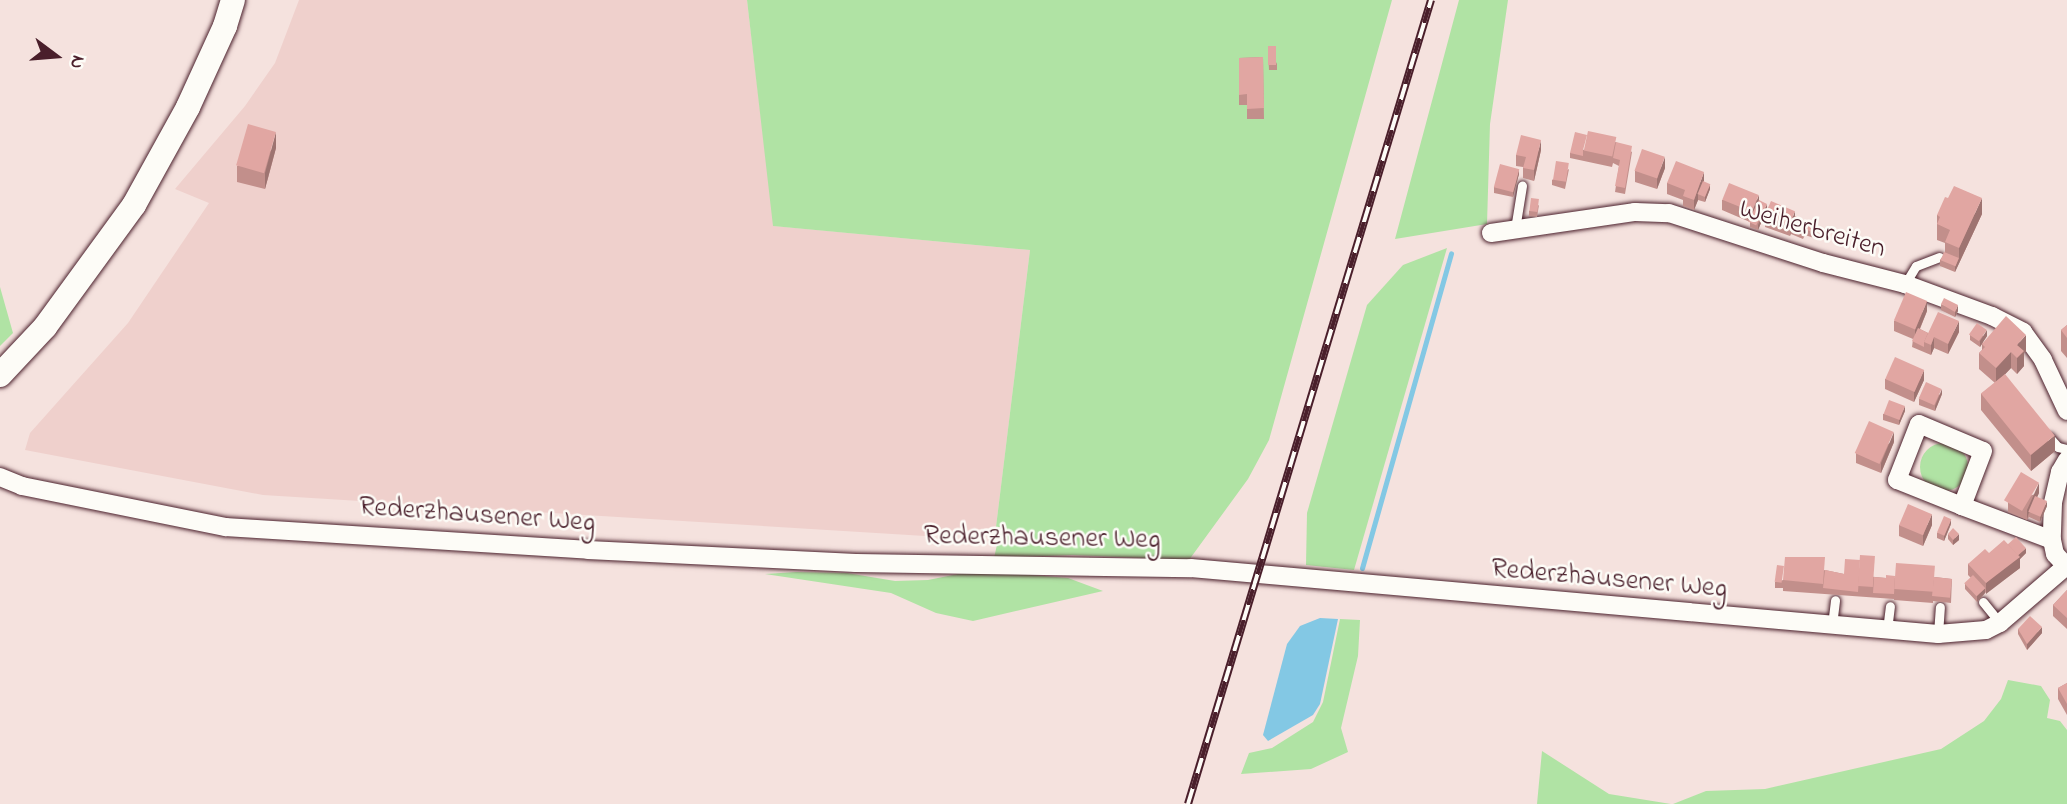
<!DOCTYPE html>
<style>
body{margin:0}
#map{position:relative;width:2067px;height:804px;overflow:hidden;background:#f5e2de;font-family:"Indie Flower",sans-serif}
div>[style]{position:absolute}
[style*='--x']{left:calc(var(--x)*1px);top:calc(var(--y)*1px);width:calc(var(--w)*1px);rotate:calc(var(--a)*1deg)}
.built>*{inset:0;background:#efd0cc}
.green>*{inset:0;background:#b0e3a4}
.round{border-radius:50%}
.water>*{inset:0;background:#83c8e4}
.stream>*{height:5px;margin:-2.5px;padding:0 2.5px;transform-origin:2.5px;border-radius:2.5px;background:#83c8e4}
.roads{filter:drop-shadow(0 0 2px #4a1f2b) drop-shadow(0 0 2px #4a1f2b)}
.service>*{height:9px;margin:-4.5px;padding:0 4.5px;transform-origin:4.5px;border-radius:4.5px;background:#fdfcf7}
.minor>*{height:18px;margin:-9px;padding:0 9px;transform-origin:9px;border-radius:9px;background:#fdfcf7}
.secondary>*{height:24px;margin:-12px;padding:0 12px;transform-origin:12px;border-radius:12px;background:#fdfcf7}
.rail>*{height:8px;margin-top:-4px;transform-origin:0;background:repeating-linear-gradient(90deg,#fdfcf7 0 16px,#4a1f2b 0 32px);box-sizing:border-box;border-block:2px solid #4a1f2b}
.wall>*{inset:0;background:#c28f8b}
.shaded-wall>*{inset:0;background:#9e7471}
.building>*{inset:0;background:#e1a6a2;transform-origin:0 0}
span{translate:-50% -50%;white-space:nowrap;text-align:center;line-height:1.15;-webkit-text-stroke:5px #fdfcf7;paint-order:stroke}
.street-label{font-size:28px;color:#4a1f2b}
.north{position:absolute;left:21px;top:21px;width:70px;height:70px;-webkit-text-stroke:5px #fdfcf7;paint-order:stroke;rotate:106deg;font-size:19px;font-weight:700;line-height:28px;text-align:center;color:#4a1f2b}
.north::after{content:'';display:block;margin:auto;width:24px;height:32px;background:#4a1f2b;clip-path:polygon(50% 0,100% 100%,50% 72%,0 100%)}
</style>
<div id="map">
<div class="built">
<i style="clip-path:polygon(299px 0,747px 0,774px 226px,1030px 250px,996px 527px,925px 536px,263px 495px,25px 450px,30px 433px,128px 323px,209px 203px,175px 189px,245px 106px,275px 63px)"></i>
</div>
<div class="green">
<i style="clip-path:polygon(747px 0,1392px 0,1269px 440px,1248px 479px,1189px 560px,1072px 555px,994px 558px,1001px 527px,996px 527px,1030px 250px,773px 226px)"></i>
<i style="clip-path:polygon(1459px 0,1508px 0,1490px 124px,1487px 224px,1395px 239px)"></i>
<i style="clip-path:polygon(1447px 248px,1354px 570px,1306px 565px,1307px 513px,1367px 305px,1403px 265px)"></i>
<i style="clip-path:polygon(0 287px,13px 333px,0 346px)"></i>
<i class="round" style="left:1920px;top:443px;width:48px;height:48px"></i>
<i style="clip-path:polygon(796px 572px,847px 573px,895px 581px,928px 580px,963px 573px,1019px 574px,1068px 578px,1103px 591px,973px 621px,936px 613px,891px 593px,765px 574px)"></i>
<i style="clip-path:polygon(1340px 619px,1360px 620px,1358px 656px,1341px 728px,1348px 752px,1311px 769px,1241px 774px,1249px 753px,1272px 748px,1313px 722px,1323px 702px)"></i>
<i style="clip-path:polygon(2008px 680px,2041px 686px,2050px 700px,2047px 718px,2060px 721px,2067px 730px,2067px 804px,1673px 804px,1706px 791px,1765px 789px,1941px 749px,1984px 721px,2001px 699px)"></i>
<i style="clip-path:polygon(1542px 751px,1609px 794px,1671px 804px,1537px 804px)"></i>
</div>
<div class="water">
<i style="clip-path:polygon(1320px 618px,1338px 619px,1320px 704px,1313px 715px,1268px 741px,1263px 735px,1287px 644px,1300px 626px)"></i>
</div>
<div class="stream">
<i style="--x:1362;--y:568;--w:327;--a:-74.2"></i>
</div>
<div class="roads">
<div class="service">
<i style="--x:1515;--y:229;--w:44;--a:-80.8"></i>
<i style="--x:1905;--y:284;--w:21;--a:-59"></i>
<i style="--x:1916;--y:266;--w:25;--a:-21"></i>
<i style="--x:2049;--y:437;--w:13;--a:48"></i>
<i style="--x:2058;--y:447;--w:9;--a:13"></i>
<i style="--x:1983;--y:602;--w:27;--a:51"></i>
<i style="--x:1832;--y:625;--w:25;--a:-83"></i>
<i style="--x:1887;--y:630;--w:24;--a:-83"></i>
<i style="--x:1938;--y:634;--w:27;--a:-86"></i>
</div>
<div class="minor">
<i style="--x:1491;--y:233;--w:146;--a:-8.3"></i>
<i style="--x:1635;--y:212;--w:34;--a:2"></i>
<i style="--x:1669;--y:213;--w:162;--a:18"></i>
<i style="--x:1823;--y:263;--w:85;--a:14.4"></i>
<i style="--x:1905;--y:284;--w:93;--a:20.2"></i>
<i style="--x:1992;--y:316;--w:35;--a:27"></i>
<i style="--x:2023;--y:332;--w:34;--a:54"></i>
<i style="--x:2043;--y:360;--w:56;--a:64.8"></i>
<i style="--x:2067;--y:460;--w:14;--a:120"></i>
<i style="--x:2060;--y:472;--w:32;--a:103"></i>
<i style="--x:2053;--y:503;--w:37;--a:92"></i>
<i style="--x:2052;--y:540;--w:14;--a:78"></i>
<i style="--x:2055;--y:554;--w:18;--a:47"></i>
<i style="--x:0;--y:477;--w:24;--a:22"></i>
<i style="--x:22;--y:486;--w:208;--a:11.4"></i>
<i style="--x:226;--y:527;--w:363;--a:3.6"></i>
<i style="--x:588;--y:550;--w:268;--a:2.8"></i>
<i style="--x:856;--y:563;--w:335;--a:0.9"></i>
<i style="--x:1191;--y:568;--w:750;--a:5.05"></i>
<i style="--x:1938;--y:634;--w:48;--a:-4.8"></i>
<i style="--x:1986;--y:630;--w:16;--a:-27"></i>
<i style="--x:2000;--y:623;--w:86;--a:-40.7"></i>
<i style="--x:1962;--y:506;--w:70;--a:-158.2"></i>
<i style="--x:1897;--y:480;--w:60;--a:-68.6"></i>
<i style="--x:1919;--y:424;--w:69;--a:22.9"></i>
<i style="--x:1983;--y:451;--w:59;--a:110.9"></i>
<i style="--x:1962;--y:506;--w:96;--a:20.7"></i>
</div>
<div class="secondary">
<i style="--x:0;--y:375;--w:66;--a:-46.8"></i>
<i style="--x:45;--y:327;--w:151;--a:-53.9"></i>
<i style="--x:134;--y:205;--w:112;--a:-61.1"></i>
<i style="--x:188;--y:107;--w:89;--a:-65.4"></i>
<i style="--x:225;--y:26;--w:27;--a:-73"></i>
</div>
</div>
<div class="rail">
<i style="--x:1188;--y:804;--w:840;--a:-73.18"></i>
</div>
<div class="wall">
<i style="clip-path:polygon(1268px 46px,1277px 64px,1277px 70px,1269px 70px)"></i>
<i style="clip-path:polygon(1263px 57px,1264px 119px,1247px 119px,1247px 105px,1239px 105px,1239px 58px)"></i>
<i style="clip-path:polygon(1616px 142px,1632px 152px,1625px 194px,1615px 192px,1619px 166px,1613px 163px,1612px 167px,1570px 158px,1570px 153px)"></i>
<i style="clip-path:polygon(276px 148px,265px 189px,237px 182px,237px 166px)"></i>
<i style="clip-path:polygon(1541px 150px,1534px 181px,1523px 178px,1523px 167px,1516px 166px,1516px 155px)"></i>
<i style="clip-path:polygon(1665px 168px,1657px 189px,1635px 182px,1635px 171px)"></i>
<i style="clip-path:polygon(1569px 169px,1565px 189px,1552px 185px,1552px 180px)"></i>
<i style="clip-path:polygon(1519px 174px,1513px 197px,1494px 193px,1494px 187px)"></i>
<i style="clip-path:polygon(1704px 182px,1710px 189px,1705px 202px,1698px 200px,1694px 210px,1683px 206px,1683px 200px,1667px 194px,1667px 183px)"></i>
<i style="clip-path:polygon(1722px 200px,1759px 200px,1767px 209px,1758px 230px,1750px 227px,1750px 222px,1722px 210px)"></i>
<i style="clip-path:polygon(1539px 205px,1537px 217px,1529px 216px,1529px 211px)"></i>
<i style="clip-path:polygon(1982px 214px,1955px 272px,1940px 266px,1940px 260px,1945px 253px,1945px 243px,1937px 240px,1937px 215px)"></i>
<i style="clip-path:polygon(1765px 216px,1795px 216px,1817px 232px,1814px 238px,1805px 235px,1803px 239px,1791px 234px,1790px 236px,1765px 227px)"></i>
<i style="clip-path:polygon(1941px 304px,1958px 311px,1955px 317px,1941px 310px)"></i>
<i style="clip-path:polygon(1927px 311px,1920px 329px,1928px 333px,1959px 332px,1948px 354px,1934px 348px,1931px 355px,1912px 347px,1913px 339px,1894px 331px,1894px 321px)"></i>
<i style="clip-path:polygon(2067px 325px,2067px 358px,2061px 351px,2061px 330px)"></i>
<i style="clip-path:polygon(1970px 335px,1987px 336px,1982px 343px,2026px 351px,2024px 353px,2024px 366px,2017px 374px,2011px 368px,2004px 375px,2055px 451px,2031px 471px,1981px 410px,1981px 394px,1995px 383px,1979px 369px,1979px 353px,1982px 350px,1982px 344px,1980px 347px,1970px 340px)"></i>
<i style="clip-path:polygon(1885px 379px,1924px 380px,1914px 402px,1885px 389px)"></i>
<i style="clip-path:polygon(1942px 394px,1935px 411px,1919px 405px,1919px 399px)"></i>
<i style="clip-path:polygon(1905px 411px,1899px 425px,1883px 420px,1883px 414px)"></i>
<i style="clip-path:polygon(1894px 442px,1881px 473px,1856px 463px,1856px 453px)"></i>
<i style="clip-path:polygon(2039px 493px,2037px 497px,2047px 506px,2040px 522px,2029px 517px,2027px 520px,2008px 512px,2008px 502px)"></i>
<i style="clip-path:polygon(1951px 524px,1944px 541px,1937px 538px,1937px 533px)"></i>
<i style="clip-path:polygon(1899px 525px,1932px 525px,1923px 546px,1899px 536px)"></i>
<i style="clip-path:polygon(1948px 534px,1959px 540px,1953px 545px,1948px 539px)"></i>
<i style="clip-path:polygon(2008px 544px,2026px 553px,2020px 559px,2020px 568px,1985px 593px,1977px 602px,1965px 589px,1965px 584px,1971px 578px,1968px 575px,1968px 564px)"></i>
<i style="clip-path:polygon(1825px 570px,1844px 574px,1886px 578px,1935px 577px,1952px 579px,1951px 603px,1933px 601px,1933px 603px,1894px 600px,1894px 599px,1783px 591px,1783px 588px,1775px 588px,1775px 582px)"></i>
<i style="clip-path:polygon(2067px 590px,2067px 629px,2053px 616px,2053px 605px)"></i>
<i style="clip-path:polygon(2018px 629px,2042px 633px,2027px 650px,2018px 634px)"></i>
<i style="clip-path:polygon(2067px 683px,2067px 715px,2058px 699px,2058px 688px)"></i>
</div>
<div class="shaded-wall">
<i style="clip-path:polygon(276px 132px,276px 148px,265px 189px,265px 173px)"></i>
<i style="clip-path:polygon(1541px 140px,1541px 150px,1534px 181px,1534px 170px)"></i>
<i style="clip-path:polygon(1665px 157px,1665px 168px,1657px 189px,1657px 178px)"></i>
<i style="clip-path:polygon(1519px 169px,1519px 174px,1513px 197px,1513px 192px)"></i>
<i style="clip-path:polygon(1704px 172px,1704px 182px,1698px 194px,1698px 200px,1694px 210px,1694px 200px)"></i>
<i style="clip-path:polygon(1710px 184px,1710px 189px,1705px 202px,1705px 197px)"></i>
<i style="clip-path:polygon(1759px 195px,1759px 206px,1752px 223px,1752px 212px)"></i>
<i style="clip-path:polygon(1982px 198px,1982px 214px,1955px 272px,1955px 267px,1959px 258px,1959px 248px)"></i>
<i style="clip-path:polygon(1767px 204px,1767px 209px,1758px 230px,1758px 225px)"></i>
<i style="clip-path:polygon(1795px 211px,1795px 221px,1791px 228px,1790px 236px,1790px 225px)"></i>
<i style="clip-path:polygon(1927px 301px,1927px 311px,1915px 340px,1915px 330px)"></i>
<i style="clip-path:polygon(1958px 305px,1958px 311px,1955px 317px,1955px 312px)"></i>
<i style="clip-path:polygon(1959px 321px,1959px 332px,1948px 354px,1948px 344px)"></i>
<i style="clip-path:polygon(1987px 330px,1987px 336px,1980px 347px,1980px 341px)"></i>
<i style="clip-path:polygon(2026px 335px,2026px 351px,2024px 353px,2024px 366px,2017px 374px,2017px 345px)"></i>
<i style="clip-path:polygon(1934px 337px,1934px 348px,1931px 355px,1931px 345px)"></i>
<i style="clip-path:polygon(2011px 352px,2011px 368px,1996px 384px,1996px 368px)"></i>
<i style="clip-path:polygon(1924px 370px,1924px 380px,1914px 402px,1914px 392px)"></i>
<i style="clip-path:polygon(1942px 389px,1942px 394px,1935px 411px,1935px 406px)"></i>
<i style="clip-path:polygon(1905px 406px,1905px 411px,1899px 425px,1899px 420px)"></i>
<i style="clip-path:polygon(1894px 432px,1894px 442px,1881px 473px,1881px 463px)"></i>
<i style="clip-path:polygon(2055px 435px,2055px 451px,2031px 471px,2031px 455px)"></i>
<i style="clip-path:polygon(2039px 483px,2039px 493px,2030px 513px,2029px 512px,2027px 520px,2027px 510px)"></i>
<i style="clip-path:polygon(2047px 501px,2047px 506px,2040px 522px,2040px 517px)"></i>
<i style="clip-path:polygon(1932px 514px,1932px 525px,1923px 546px,1923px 535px)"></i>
<i style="clip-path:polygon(1951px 519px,1951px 524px,1944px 541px,1944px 536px)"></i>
<i style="clip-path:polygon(1959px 534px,1959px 540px,1953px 545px,1953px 540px)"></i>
<i style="clip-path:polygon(2026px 548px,2026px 553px,2020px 559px,2020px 568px,1986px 594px,1986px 583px)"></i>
<i style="clip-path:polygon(1985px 588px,1985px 593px,1977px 602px,1977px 596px)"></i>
<i style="clip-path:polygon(2042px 627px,2042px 633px,2027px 650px,2027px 644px)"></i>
</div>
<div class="building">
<i style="left:1268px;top:46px;width:8px;height:19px"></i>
<i style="clip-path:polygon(1263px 57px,1264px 108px,1247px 109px,1247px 94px,1239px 95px,1239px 58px)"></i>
<i style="left:248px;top:124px;width:29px;height:43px;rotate:16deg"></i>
<i style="left:1588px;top:131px;width:29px;height:20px;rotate:12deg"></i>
<i style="clip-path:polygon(1575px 132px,1587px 135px,1583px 150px,1583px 156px,1570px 153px)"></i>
<i style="clip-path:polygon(1521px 135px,1541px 140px,1534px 170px,1523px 168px,1526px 157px,1516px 155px)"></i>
<i style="clip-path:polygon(1616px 142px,1632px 146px,1625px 188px,1615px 186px,1620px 160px,1613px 158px)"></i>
<i style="left:1642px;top:149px;width:24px;height:23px;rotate:19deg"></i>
<i style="left:1556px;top:161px;width:13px;height:19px;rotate:9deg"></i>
<i style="clip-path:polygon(1676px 161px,1704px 172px,1694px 200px,1683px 196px,1685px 190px,1667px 183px)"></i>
<i style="left:1500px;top:164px;width:20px;height:24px;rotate:15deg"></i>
<i style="left:1703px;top:181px;width:8px;height:14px;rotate:23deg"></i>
<i style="left:1729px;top:183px;width:32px;height:18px;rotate:22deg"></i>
<i style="clip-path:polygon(1954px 186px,1982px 198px,1959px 248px,1945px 242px,1950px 230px,1937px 224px,1940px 217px,1937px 215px,1945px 197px,1948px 198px)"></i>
<i style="left:1531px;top:198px;width:8px;height:13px;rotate:7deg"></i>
<i style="left:1759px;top:200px;width:9px;height:24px;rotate:27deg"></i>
<i style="left:1771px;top:201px;width:26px;height:16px;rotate:23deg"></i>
<i style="clip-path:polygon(1795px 216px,1817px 227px,1814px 233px,1805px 229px,1803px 234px,1791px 228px)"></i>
<i style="left:1944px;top:252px;width:16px;height:9px;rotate:22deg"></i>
<i style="left:1906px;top:292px;width:23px;height:31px;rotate:23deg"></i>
<i style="clip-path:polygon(1944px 298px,1958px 305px,1955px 312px,1941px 304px)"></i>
<i style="clip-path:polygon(1938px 312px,1959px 321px,1948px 344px,1934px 337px,1931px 345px,1924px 342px)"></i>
<i style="clip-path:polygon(2006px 316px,2026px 335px,2017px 345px,2024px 351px,2017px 358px,2011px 352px,1996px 368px,1979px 353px,1985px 347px,1982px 344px)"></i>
<i style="left:1977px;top:323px;width:12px;height:14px;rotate:35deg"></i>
<i style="clip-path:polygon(2067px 325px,2067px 338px,2061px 330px)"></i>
<i style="clip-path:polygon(1918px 328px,1928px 333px,1924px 342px,1924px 347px,1912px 341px)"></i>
<i style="left:1895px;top:357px;width:32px;height:24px;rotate:24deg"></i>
<i style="left:2005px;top:374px;width:79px;height:31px;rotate:51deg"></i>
<i style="left:1926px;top:382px;width:17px;height:18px;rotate:24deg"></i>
<i style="left:1889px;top:400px;width:17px;height:15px;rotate:21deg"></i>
<i style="left:1869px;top:421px;width:27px;height:35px;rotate:24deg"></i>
<i style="left:2021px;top:472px;width:21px;height:33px;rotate:31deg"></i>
<i style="left:2035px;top:496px;width:13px;height:17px;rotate:23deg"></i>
<i style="left:1908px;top:504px;width:26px;height:23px;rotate:23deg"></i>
<i style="left:1944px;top:516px;width:8px;height:18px;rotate:23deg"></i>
<i style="clip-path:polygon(1953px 528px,1959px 534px,1953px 540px,1948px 534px)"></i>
<i style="left:2016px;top:537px;width:15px;height:11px;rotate:48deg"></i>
<i style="clip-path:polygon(2004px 540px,2020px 557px,1986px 583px,1968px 564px,1985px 549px,1989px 553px)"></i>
<i style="left:1860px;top:555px;width:15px;height:31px;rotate:4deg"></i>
<i style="clip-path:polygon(1785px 557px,1825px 557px,1823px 584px,1783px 580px)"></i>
<i style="clip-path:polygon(1845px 559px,1860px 560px,1858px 592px,1823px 588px,1825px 570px,1844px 574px)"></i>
<i style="left:1896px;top:563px;width:39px;height:26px;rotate:4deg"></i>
<i style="left:1777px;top:565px;width:7px;height:17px;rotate:8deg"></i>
<i style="clip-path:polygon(1886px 575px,1895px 576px,1894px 594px,1873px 593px,1874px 577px,1886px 578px)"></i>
<i style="left:1973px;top:575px;width:18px;height:12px;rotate:47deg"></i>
<i style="left:1934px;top:577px;width:18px;height:19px;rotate:6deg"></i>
<i style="clip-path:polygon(2067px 590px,2067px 618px,2053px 605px)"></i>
<i style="clip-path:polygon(2030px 616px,2042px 627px,2027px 644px,2018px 629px)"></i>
<i style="clip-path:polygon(2067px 683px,2067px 704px,2058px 688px)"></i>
</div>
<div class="street-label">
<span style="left:1812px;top:230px;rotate:16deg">Weiherbreiten</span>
<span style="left:477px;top:516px;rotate:4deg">Rederzhausener Weg</span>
<span style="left:1042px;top:539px;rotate:1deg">Rederzhausener Weg</span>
<span style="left:1609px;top:580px;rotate:5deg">Rederzhausener Weg</span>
</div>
<div class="north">N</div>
</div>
